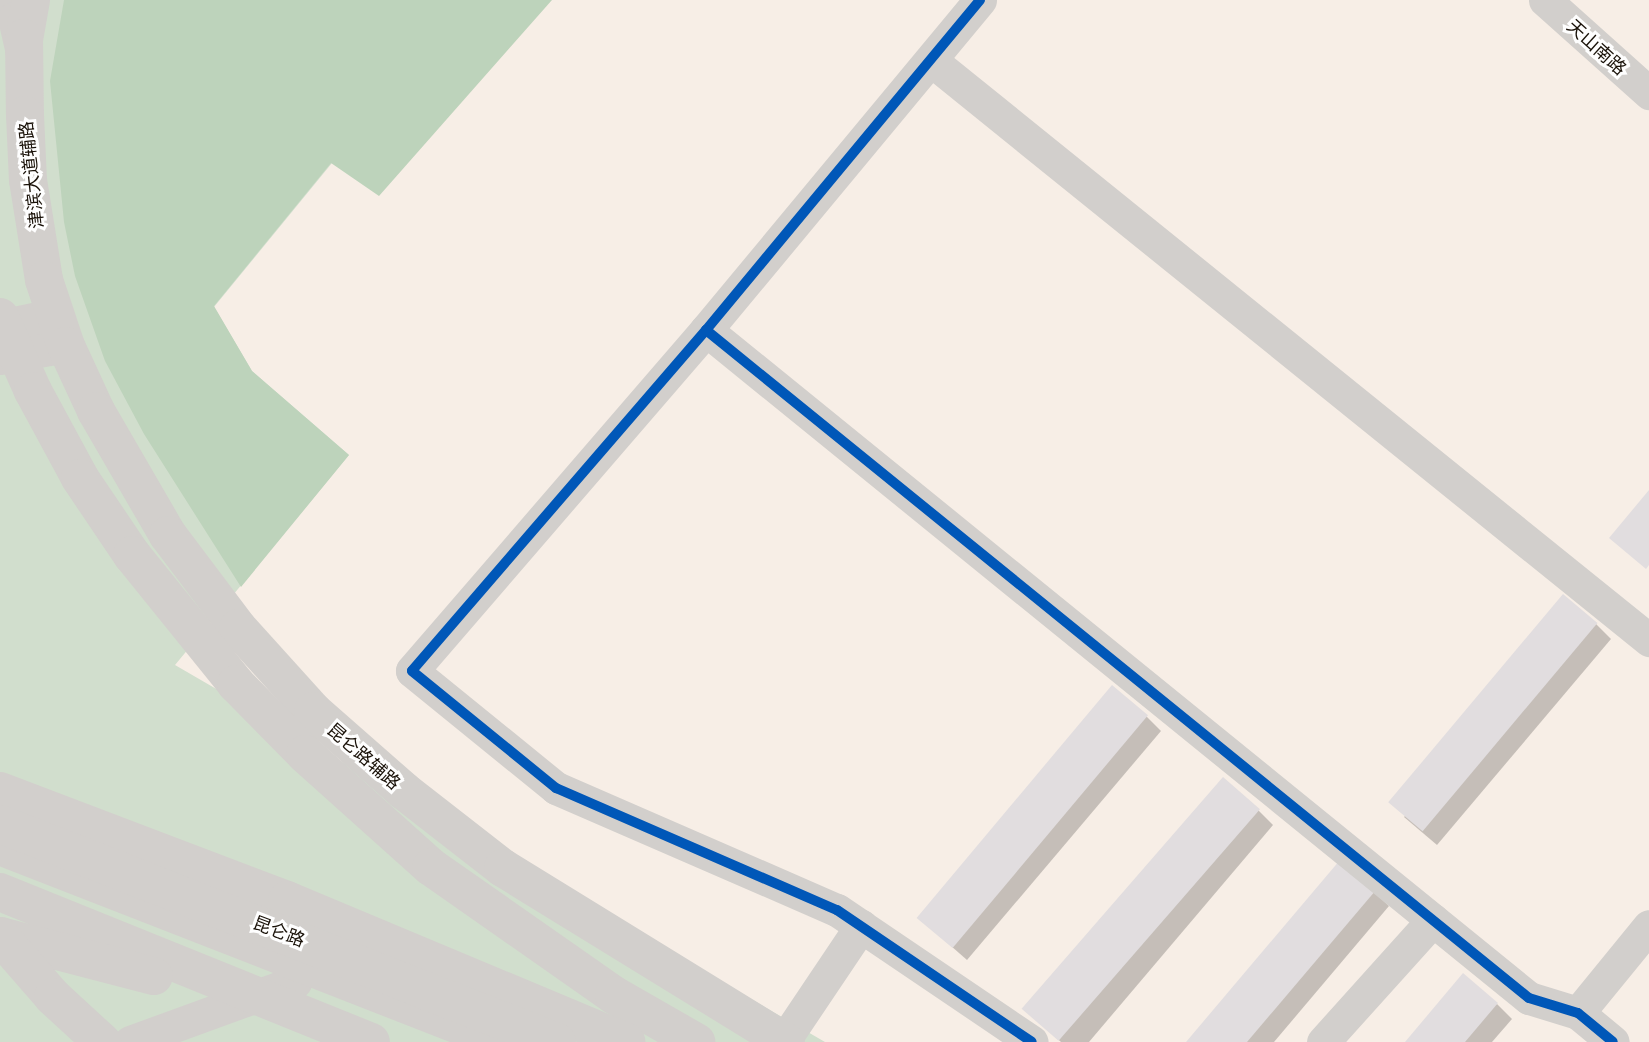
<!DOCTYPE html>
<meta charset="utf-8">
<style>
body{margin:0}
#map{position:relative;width:1649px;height:1042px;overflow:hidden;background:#f7eee6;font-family:Barlow,"Noto Sans SC",sans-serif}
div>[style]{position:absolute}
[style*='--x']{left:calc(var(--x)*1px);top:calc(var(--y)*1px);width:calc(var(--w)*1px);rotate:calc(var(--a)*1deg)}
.green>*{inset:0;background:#d1decd}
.forest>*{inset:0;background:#bdd3bb}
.shadow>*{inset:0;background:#0003}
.building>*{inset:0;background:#e1dddf;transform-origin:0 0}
.minor>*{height:33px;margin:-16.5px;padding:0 16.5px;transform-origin:16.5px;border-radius:16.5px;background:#d2cfcc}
.major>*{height:38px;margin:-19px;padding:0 19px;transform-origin:19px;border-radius:19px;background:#d2cfcc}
.highway>*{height:38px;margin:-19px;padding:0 19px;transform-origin:19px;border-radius:19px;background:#d2cfcc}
.cycleway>*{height:10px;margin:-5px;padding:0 5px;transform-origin:5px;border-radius:5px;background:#0057b8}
span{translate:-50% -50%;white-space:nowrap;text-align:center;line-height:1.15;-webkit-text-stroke:6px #fefefe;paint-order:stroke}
.street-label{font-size:18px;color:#191108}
</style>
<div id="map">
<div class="green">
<i style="clip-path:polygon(0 0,135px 0,332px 163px,214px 307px,252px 371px,349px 455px,175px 665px,825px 1042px,0 1042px)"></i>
</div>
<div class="forest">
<i style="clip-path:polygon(64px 0,552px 0,379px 196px,331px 163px,214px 306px,252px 371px,349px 455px,241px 587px,144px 434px,105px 361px,75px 276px,64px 222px,50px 81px)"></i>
</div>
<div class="shadow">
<i style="clip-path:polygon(1596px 624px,1611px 639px,1437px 845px,1404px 817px)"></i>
<i style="clip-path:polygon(1146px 716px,1161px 731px,967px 960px,918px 917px)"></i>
<i style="clip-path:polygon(1258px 810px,1273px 825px,1089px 1042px,1061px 1042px,1027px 1011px)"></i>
<i style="clip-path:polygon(1374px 892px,1389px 906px,1274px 1042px,1188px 1042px)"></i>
<i style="clip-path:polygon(1497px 1004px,1512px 1019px,1492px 1042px,1407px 1042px)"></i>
</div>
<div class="building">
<i style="clip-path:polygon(1649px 490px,1649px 565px,1646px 569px,1609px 538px)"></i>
<i style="left:1563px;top:594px;width:45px;height:272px;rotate:40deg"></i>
<i style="left:1112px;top:685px;width:47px;height:304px;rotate:40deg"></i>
<i style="left:1223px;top:777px;width:49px;height:307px;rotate:41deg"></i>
<i style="clip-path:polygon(1340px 860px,1376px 890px,1247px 1042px,1186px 1042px)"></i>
<i style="clip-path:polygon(1463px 973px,1498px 1003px,1465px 1042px,1405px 1042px)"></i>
</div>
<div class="minor">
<i style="--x:980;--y:0;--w:429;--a:129.7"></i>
<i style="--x:706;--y:330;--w:450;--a:130.8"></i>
<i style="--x:412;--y:671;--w:186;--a:39.1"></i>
<i style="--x:556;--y:788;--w:306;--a:23.5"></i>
<i style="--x:837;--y:910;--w:235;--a:34.1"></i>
<i style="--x:1545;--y:0;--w:140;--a:41.8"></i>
<i style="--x:0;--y:2;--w:21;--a:49"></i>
<i style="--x:14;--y:18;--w:35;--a:77"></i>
<i style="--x:932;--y:61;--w:922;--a:38.92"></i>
<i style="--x:0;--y:326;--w:57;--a:-12.1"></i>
<i style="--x:706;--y:330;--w:1060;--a:39.07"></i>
<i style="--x:1529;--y:998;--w:51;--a:17"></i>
<i style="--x:1578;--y:1013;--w:45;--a:39.6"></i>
<i style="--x:0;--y:358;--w:67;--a:-10.3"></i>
<i style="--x:1578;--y:1013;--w:112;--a:-50.8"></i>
<i style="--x:130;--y:1042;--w:176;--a:-20"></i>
<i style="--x:783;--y:1042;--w:140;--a:-56.1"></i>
<i style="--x:1323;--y:1042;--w:164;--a:-48"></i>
</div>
<div class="major">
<i style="--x:31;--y:0;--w:39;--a:100"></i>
<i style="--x:24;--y:38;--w:77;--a:89.3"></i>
<i style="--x:25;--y:115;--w:65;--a:87.4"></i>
<i style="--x:28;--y:180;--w:101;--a:80.9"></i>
<i style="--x:44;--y:280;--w:70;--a:71.6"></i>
<i style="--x:66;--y:346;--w:72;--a:65.2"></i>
<i style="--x:96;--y:411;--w:143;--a:59.9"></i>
<i style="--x:168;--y:535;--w:116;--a:53"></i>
<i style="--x:238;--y:628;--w:112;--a:47.9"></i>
<i style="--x:313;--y:711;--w:121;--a:41.3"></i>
<i style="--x:404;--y:791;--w:125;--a:37.9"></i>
<i style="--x:503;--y:868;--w:332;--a:31.6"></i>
<i style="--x:0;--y:846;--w:539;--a:21.33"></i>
</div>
<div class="highway">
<i style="--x:0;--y:317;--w:81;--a:66"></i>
<i style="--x:33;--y:391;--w:99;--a:61.6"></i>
<i style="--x:80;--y:478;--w:93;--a:56"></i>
<i style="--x:132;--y:555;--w:166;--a:51.1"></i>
<i style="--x:236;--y:684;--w:98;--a:45.4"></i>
<i style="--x:305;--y:754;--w:169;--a:41.9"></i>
<i style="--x:431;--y:867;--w:223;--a:35"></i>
<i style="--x:614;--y:995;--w:95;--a:29.8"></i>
<i style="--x:0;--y:791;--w:307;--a:20.8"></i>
<i style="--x:287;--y:900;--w:368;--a:22.7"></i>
<i style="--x:0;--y:824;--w:598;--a:21.37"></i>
<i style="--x:0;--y:892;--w:400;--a:22"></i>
<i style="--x:0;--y:936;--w:159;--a:14.6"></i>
<i style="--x:0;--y:936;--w:81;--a:49"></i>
<i style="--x:53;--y:997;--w:67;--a:42.6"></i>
</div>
<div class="cycleway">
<i style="--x:980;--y:0;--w:429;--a:129.7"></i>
<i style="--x:706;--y:330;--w:450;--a:130.8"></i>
<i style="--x:412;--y:671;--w:186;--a:39.1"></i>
<i style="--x:556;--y:788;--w:306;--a:23.5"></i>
<i style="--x:837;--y:910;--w:235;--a:34.1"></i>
<i style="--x:706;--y:330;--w:1060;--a:39.07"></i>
<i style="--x:1529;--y:998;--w:51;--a:17"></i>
<i style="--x:1578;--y:1013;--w:45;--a:39.6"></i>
</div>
<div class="street-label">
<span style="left:1597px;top:47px;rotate:42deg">天山南路</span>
<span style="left:31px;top:175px;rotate:-96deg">津滨大道辅路</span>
<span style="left:364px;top:756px;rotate:41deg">昆仑路辅路</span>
<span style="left:279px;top:931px;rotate:21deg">昆仑路</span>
</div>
</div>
